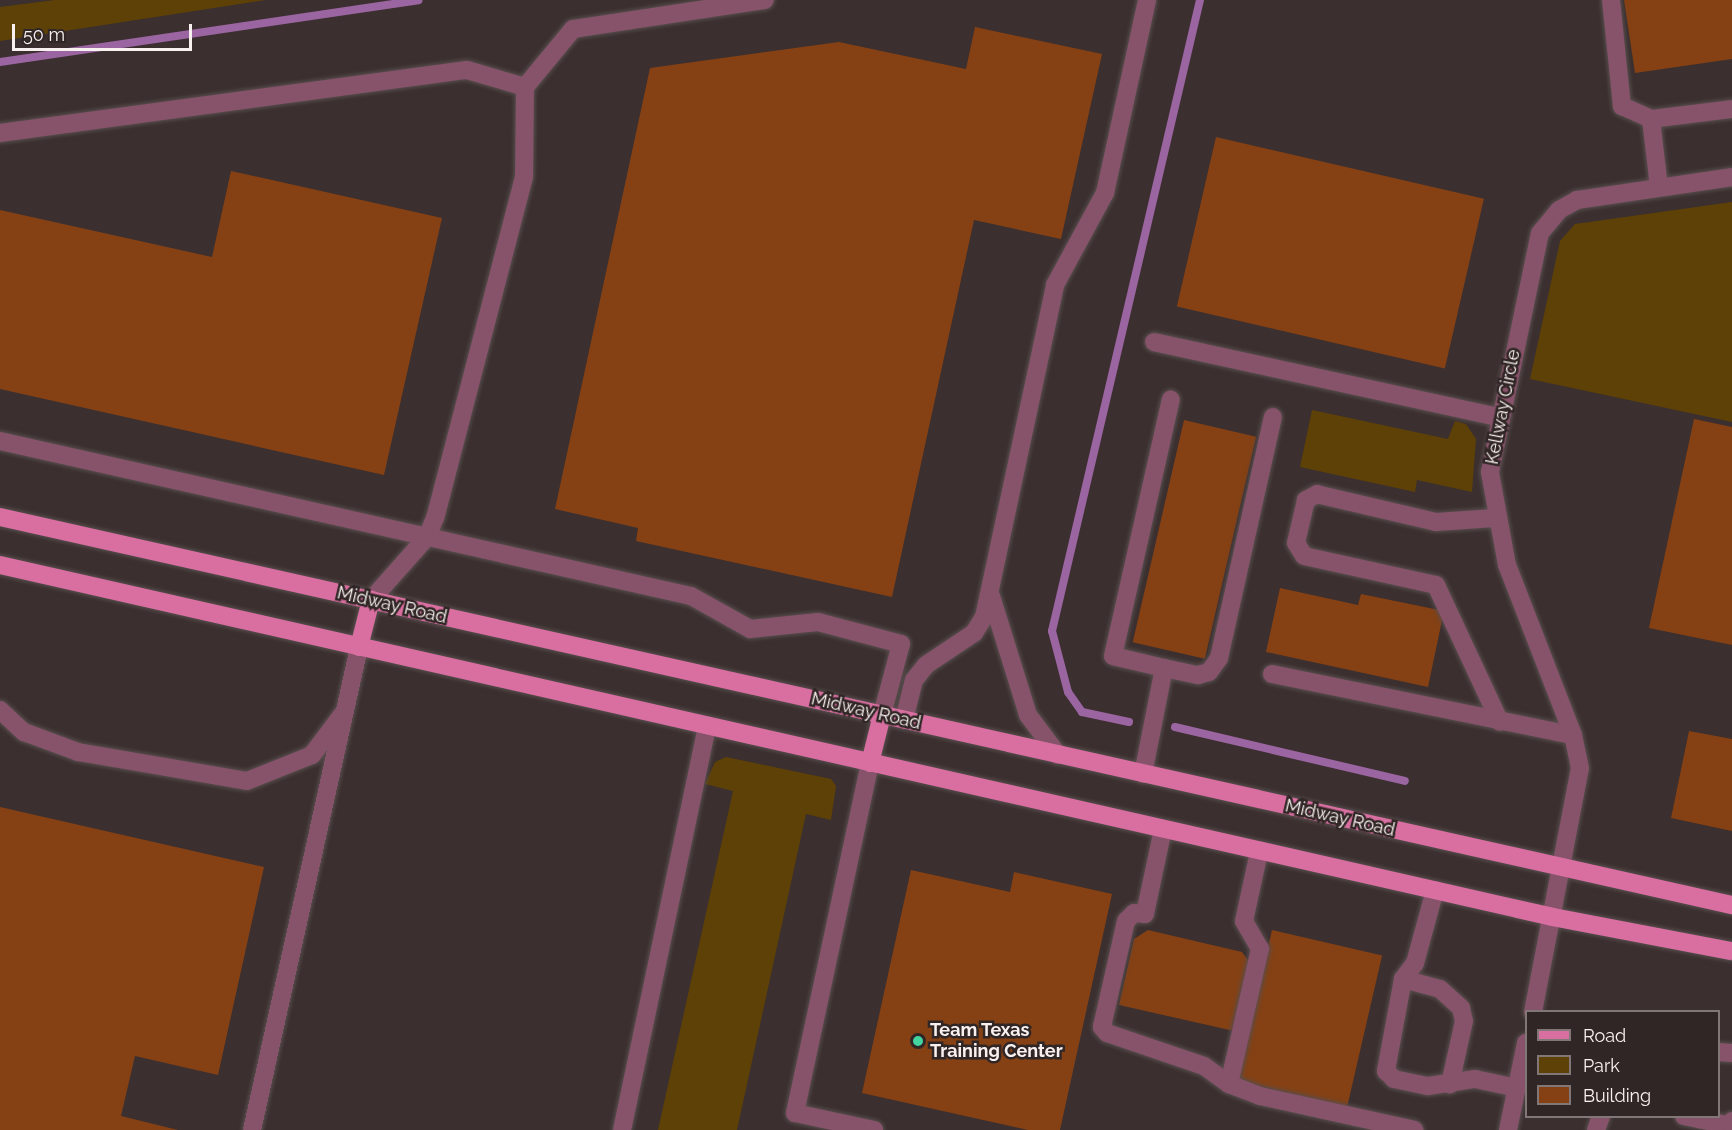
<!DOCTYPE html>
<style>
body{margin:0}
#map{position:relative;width:1732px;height:1130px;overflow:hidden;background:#3b2f2f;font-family:Raleway,sans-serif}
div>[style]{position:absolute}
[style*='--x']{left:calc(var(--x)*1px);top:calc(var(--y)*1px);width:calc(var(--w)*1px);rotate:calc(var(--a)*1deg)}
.green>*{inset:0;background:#5e4107}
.stream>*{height:8px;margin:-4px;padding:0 4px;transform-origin:4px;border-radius:4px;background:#9b65a1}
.building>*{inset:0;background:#854114;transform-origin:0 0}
.roads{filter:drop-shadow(0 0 2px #594e4e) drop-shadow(0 0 2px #594e4e)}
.minor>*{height:18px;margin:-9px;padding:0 9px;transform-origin:9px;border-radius:9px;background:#87536a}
.major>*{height:18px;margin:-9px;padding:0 9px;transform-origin:9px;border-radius:9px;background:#d96fa1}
.dots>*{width:16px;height:16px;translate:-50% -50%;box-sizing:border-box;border:3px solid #302625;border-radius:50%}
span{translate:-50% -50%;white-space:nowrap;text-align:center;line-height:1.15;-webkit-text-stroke:5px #302625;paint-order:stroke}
.street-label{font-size:18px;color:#f8f1f0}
.poi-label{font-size:18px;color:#f8f1f0;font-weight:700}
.left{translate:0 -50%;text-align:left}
.legend{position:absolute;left:1525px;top:1010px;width:195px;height:108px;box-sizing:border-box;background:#302625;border:2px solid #807776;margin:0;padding:8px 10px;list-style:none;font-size:18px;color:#f8f1f0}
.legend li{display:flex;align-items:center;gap:12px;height:30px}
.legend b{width:30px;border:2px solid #807776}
.scale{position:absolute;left:12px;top:24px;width:180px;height:27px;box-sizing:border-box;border:3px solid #f8f1f0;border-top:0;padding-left:8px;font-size:18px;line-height:21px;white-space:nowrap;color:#f8f1f0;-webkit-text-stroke:4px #302625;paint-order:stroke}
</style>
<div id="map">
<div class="green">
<i style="clip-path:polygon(55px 0,266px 0,0 41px,0 7px)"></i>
<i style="clip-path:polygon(1732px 202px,1732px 422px,1530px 379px,1560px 241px,1575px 224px)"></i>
<i style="clip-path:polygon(1312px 410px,1448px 439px,1455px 421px,1466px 424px,1476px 439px,1472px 492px,1417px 480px,1415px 492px,1300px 467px)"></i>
<i style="clip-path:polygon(726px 757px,831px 779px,836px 786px,831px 820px,806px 814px,737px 1130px,658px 1130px,733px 791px,705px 784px,715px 762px)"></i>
</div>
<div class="stream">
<i style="--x:0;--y:62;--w:423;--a:-8.4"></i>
<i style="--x:1129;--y:722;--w:48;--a:-168"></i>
<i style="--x:1082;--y:712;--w:24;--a:-125"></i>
<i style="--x:1068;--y:692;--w:63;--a:-104.7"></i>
<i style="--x:1052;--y:631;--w:648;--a:-76.8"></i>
<i style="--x:1175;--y:727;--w:236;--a:13.2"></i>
</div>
<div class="building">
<i style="clip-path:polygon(1624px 0,1732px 0,1732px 59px,1635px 73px)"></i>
<i style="clip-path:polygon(975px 27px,1102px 54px,1061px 239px,974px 220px,892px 597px,636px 541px,638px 528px,555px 509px,650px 68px,839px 42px,966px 69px)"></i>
<i style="left:1216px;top:137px;width:275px;height:174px;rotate:13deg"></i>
<i style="clip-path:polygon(231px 171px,442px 218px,384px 475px,0 389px,0 210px,212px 257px)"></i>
<i style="clip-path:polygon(1694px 419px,1732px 427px,1732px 645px,1649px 628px)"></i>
<i style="left:1184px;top:420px;width:74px;height:228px;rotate:13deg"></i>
<i style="clip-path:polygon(1280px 588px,1358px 605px,1361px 594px,1444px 611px,1428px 687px,1266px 652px)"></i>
<i style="clip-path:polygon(1689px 731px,1732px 739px,1732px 831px,1671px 818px)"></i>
<i style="clip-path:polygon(0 807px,264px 867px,218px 1075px,135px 1056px,121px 1116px,178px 1130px,0 1130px)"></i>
<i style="clip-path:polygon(911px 870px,1010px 892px,1014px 872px,1112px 894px,1060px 1130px,1028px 1130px,862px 1093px)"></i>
<i style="clip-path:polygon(1148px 930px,1242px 952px,1250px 963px,1234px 1031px,1119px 1005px,1134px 939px)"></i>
<i style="left:1272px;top:930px;width:113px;height:155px;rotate:13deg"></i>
</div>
<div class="roads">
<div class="minor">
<i style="--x:1611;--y:0;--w:107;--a:84.1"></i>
<i style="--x:1622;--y:106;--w:32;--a:24"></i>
<i style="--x:1651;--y:119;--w:68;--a:83.3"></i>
<i style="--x:525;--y:87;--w:75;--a:-50.4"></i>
<i style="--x:573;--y:29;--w:194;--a:-8.6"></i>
<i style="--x:1651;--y:119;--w:82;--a:-7"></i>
<i style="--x:0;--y:133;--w:471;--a:-7.7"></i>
<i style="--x:467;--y:70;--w:60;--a:16.3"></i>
<i style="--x:525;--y:87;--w:90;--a:90.6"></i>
<i style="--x:524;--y:177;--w:352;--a:104.6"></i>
<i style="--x:435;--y:518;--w:21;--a:113"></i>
<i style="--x:427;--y:537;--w:84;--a:131.6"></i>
<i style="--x:1154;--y:342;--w:353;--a:12.3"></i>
<i style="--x:0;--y:441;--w:708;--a:12.64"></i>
<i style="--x:691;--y:596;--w:68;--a:29.2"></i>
<i style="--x:750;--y:629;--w:68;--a:-5.9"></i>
<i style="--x:818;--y:622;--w:86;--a:14.8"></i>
<i style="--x:901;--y:644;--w:73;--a:105"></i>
<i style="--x:1495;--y:518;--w:59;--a:176.1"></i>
<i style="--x:1436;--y:522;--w:122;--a:-166.8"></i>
<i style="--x:1317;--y:494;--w:13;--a:151"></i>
<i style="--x:1306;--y:500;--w:44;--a:103.1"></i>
<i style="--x:1296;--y:543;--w:15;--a:58"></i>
<i style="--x:1304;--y:556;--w:135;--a:12.4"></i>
<i style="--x:1436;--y:585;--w:151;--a:65"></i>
<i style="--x:991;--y:596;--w:125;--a:72.7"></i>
<i style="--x:1028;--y:715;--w:50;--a:53.1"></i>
<i style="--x:1164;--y:668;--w:52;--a:-166.8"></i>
<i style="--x:1113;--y:656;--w:263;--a:-77.3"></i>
<i style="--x:1272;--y:674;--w:307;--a:11.5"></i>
<i style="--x:0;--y:710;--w:33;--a:43"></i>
<i style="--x:24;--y:732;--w:58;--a:20.3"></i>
<i style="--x:78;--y:752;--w:171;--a:9.7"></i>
<i style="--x:247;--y:781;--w:70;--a:-21.8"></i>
<i style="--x:312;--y:755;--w:50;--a:-53.1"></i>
<i style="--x:904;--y:720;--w:41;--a:-76"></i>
<i style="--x:914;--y:680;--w:19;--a:-51"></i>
<i style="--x:926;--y:665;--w:58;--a:-33.7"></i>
<i style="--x:974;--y:633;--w:19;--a:-58"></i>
<i style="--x:984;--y:617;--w:340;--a:-77.9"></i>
<i style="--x:1055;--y:285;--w:105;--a:-61.5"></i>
<i style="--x:1105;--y:193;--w:198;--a:-77.7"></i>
<i style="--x:870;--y:763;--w:358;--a:102.1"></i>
<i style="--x:795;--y:1113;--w:81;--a:12.1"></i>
<i style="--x:1143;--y:774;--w:108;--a:-78.8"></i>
<i style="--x:1164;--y:668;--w:35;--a:12"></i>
<i style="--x:1198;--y:675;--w:11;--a:-15"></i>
<i style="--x:1209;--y:672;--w:17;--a:-54"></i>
<i style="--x:1219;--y:658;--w:247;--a:-77.4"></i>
<i style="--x:1163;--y:829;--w:87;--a:102"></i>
<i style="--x:1145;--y:914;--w:11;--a:-175"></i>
<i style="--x:1134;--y:913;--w:11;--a:135"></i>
<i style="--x:1126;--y:921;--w:109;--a:102.8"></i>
<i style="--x:1102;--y:1027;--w:8;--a:50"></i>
<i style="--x:1107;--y:1033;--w:102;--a:18.8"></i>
<i style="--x:1204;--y:1066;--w:31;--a:36"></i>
<i style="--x:1229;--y:1084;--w:33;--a:21"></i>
<i style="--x:1260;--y:1096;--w:158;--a:12.4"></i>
<i style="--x:1435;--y:890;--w:76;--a:105.3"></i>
<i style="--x:1415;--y:963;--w:20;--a:127"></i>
<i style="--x:1403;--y:979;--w:94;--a:100.5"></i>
<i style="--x:1386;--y:1071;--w:11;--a:45"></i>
<i style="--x:1394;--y:1079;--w:35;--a:12"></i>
<i style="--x:1428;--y:1086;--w:48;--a:-8.5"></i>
<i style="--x:1475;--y:1079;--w:43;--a:12.1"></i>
<i style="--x:1403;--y:979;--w:38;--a:15"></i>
<i style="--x:1440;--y:989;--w:28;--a:42"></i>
<i style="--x:1461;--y:1008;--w:13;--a:77"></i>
<i style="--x:1464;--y:1021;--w:65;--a:102.5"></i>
<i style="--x:1533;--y:1012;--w:248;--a:-79.1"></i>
<i style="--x:1580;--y:768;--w:34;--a:-102"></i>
<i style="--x:1573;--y:735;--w:182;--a:-111.2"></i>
<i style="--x:1507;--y:565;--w:95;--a:-100.4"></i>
<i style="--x:1490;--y:472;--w:244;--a:-78.2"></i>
<i style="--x:1540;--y:233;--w:30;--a:-50"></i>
<i style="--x:1559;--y:210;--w:21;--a:-29"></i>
<i style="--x:1577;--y:200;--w:157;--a:-8.4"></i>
<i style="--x:1718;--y:1052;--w:14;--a:4"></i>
<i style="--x:1229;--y:1084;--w:139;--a:-77.1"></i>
<i style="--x:1260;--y:949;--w:32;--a:-120"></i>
<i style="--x:1244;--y:921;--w:71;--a:-77.7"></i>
<i style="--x:1684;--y:1116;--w:48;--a:12"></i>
<i style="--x:1731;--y:1126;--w:5;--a:-79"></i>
<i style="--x:252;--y:1130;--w:495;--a:-77.5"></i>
<i style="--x:622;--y:1130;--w:413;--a:-78.1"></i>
<i style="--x:1508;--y:1130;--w:89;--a:-78.3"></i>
<i style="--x:1596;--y:1130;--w:15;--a:-70"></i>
</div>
<div class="major">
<i style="--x:0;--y:517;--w:1775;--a:12.63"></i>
<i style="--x:0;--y:565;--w:1592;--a:12.77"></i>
<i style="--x:1553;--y:917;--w:182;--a:10.8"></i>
<i style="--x:359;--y:647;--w:49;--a:-75.7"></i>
<i style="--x:870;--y:763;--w:49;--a:-76"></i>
</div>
</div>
<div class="dots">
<i style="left:918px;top:1041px;background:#43d4a0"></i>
</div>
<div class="street-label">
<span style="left:1503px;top:407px;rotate:-79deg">Kellway Circle</span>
<span style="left:392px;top:605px;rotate:13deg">Midway Road</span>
<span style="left:866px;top:711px;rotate:13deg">Midway Road</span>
<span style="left:1340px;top:818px;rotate:13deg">Midway Road</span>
</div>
<div class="poi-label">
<span class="left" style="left:930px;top:1041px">Team Texas<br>Training Center</span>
</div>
<ul class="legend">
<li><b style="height:8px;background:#d96fa1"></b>Road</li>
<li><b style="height:16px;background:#5e4107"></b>Park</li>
<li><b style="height:16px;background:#854114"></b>Building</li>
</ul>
<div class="scale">50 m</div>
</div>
